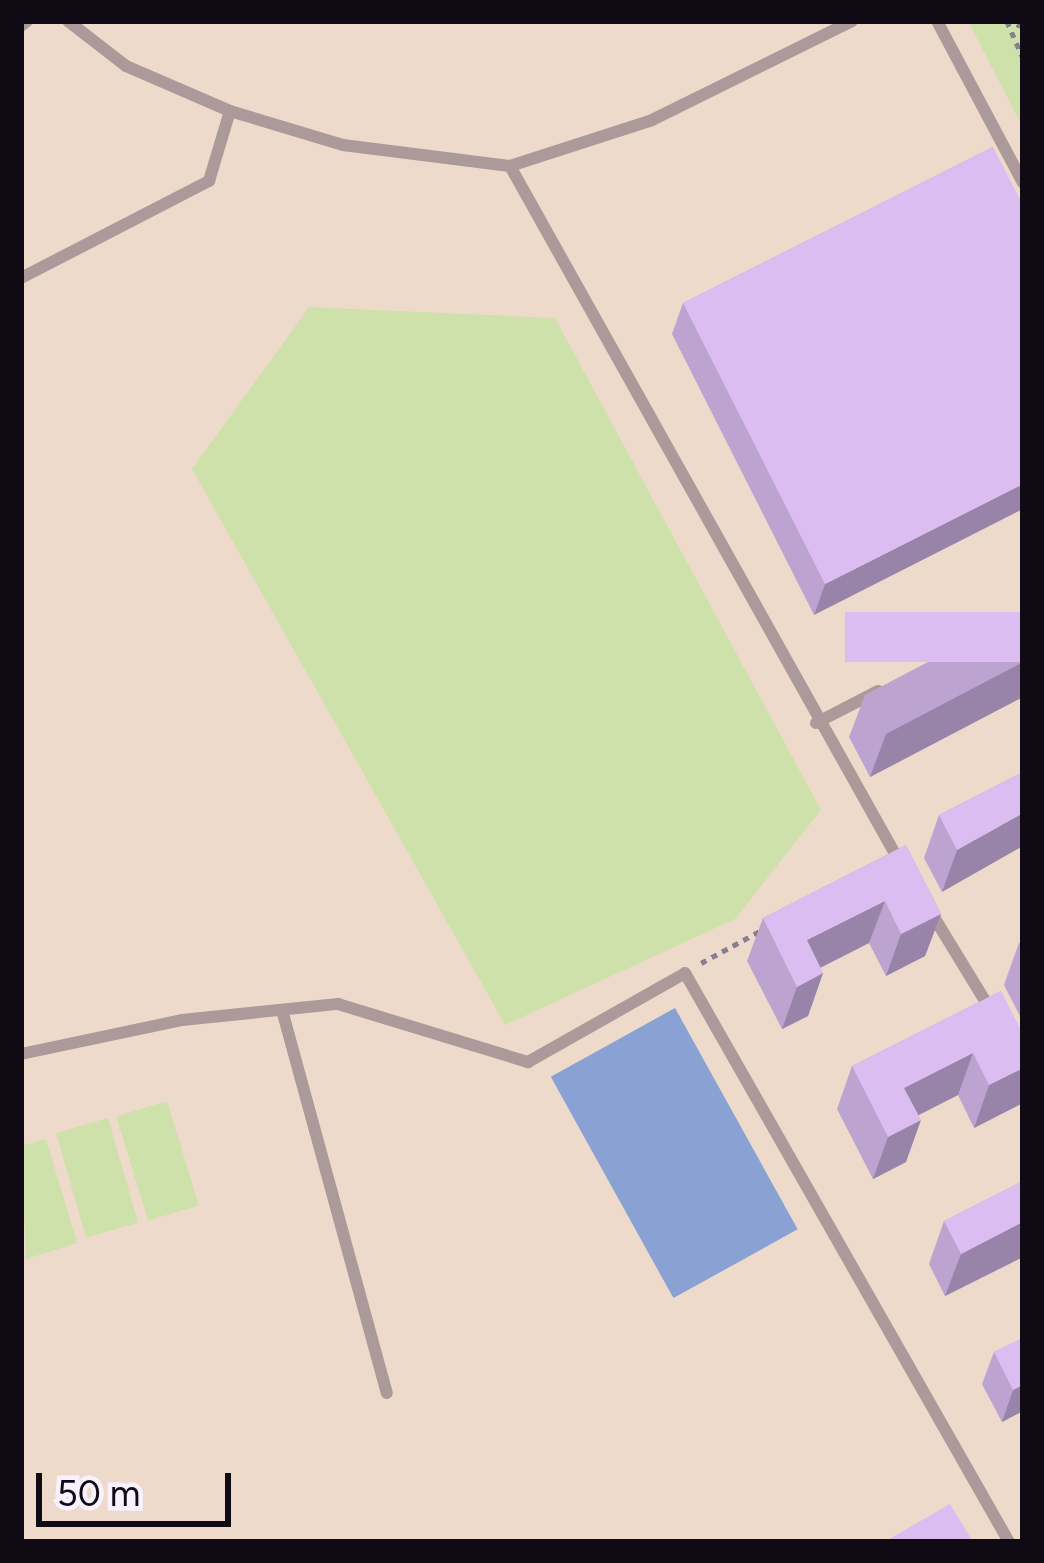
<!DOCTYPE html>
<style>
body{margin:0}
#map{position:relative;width:1044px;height:1563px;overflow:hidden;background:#eee2fb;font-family:Figtree,sans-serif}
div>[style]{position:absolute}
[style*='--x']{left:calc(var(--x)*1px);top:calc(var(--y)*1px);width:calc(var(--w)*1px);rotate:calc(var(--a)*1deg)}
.education>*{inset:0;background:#eedacb;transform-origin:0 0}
.green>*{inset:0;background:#cee1aa;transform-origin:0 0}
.water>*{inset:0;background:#89a1d3;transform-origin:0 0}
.path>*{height:4.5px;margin-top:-2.25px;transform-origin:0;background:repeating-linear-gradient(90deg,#877e91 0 6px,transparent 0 12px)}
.lane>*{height:12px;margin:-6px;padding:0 6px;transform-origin:6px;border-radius:6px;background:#ab9a99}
.wall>*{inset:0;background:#bca3d0}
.shaded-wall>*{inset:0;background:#9984a9}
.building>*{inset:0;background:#dbbdf2;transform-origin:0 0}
span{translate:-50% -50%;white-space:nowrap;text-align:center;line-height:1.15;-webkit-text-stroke:10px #f8f2ff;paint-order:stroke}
.frame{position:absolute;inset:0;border:24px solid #0f0a14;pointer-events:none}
.scale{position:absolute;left:36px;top:1473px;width:195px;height:54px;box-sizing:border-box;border:6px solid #0f0a14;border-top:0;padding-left:15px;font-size:36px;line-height:42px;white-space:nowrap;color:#0f0a14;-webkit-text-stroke:9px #f8f2ff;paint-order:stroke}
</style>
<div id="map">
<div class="education">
<i style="left:21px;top:21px;width:1002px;height:1521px"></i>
</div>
<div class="green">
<i style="clip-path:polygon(968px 21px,1023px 21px,1023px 128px)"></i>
<i style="clip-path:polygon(309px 307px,555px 318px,821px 810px,735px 919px,505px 1025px,192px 469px)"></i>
<i style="left:167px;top:1101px;width:109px;height:53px;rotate:73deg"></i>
<i style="left:108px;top:1118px;width:109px;height:54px;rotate:74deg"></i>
<i style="clip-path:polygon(46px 1139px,77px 1243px,26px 1259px,21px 1146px)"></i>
</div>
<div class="water">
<i style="left:675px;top:1008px;width:253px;height:142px;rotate:61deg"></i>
</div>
<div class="path">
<i style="--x:1005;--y:21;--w:19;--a:16"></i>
<i style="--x:1007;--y:21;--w:40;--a:66.6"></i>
<i style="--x:701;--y:963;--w:67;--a:-28.5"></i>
</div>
<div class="lane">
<i style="--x:68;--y:21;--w:73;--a:37.8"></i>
<i style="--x:126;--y:66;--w:113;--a:23.4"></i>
<i style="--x:230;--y:111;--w:118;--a:16.7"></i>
<i style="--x:343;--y:145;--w:168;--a:7.2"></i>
<i style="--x:510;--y:166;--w:149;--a:-17.9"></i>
<i style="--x:652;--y:120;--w:223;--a:-26.3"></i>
<i style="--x:937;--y:21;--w:183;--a:62"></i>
<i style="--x:21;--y:26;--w:8;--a:-40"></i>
<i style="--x:510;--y:166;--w:796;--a:60.76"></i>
<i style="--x:21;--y:278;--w:212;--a:-27.3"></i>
<i style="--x:209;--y:181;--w:73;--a:-73.3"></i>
<i style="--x:816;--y:723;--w:70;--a:-27.3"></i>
<i style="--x:929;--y:909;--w:117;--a:58.6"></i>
<i style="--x:282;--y:1010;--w:397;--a:74.7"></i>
<i style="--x:21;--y:1054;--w:165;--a:-11.9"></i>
<i style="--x:182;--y:1020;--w:157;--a:-5.9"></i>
<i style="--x:338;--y:1004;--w:199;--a:17"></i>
<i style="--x:528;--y:1062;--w:180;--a:-29.5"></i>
<i style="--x:685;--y:973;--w:655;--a:60.34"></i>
</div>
<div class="wall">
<i style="clip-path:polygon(993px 147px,814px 615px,672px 334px,683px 303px)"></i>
<i style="clip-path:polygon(1023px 612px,1023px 697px,870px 777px,849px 737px,865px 695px)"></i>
<i style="clip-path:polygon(1023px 772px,942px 892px,924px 858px,939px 815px)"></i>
<i style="clip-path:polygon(906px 845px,941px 914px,925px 956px,886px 976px,869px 943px,820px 968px,823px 973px,808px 1016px,782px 1029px,747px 961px,763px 918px)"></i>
<i style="clip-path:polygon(1023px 941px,1023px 1022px,1004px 985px,1019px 943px)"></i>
<i style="clip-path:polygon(1001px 991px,1021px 1104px,974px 1128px,958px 1095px,919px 1115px,906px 1162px,873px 1179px,837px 1109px,852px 1066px)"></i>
<i style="clip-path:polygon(1023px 1181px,1023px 1257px,945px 1296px,929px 1264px,944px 1221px)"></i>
<i style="clip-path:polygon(1023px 1338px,1023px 1411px,1002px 1422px,982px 1384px,994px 1352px)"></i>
</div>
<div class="shaded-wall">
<i style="clip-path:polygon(1023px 484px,1023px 509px,814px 615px,825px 584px)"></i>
<i style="clip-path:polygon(1023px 662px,1023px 697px,870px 777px,886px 734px)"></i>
<i style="clip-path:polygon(1023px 813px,1023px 846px,942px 892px,957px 850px)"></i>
<i style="clip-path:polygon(885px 901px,869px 943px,794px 981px,807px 940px)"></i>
<i style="clip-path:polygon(941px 914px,925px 956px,886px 976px,901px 934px)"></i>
<i style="clip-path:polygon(823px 973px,808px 1016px,782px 1029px,797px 987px)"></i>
<i style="clip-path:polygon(973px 1053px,958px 1095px,889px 1130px,904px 1088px)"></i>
<i style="clip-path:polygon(1023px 1068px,1023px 1099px,1021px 1104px,974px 1128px,989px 1085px)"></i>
<i style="clip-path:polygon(921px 1120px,906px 1162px,873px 1179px,888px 1137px)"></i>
<i style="clip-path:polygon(1023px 1222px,1023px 1257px,945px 1296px,961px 1254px)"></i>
<i style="clip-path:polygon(1023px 1385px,1023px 1411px,1002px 1422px,1013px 1390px)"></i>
</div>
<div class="building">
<i style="clip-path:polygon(993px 147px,1023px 205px,1023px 484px,825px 584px,683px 303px)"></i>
<i style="left:1023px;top:612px;width:50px;height:178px;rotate:90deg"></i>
<i style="clip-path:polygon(1023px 772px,1023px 813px,957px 850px,939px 815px)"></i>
<i style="clip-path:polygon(906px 845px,941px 914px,901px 934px,885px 901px,807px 940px,823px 973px,797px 987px,763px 918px)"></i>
<i style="clip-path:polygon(1001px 991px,1023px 1034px,1023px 1068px,989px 1085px,973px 1053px,904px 1088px,921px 1120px,888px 1137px,852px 1066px)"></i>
<i style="clip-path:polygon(1023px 1181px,1023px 1222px,961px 1254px,944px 1221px)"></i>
<i style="clip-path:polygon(1023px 1338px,1023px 1385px,1013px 1390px,994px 1352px)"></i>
<i style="clip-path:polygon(950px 1504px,973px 1542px,884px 1542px)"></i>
</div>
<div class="frame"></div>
<div class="scale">50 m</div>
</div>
